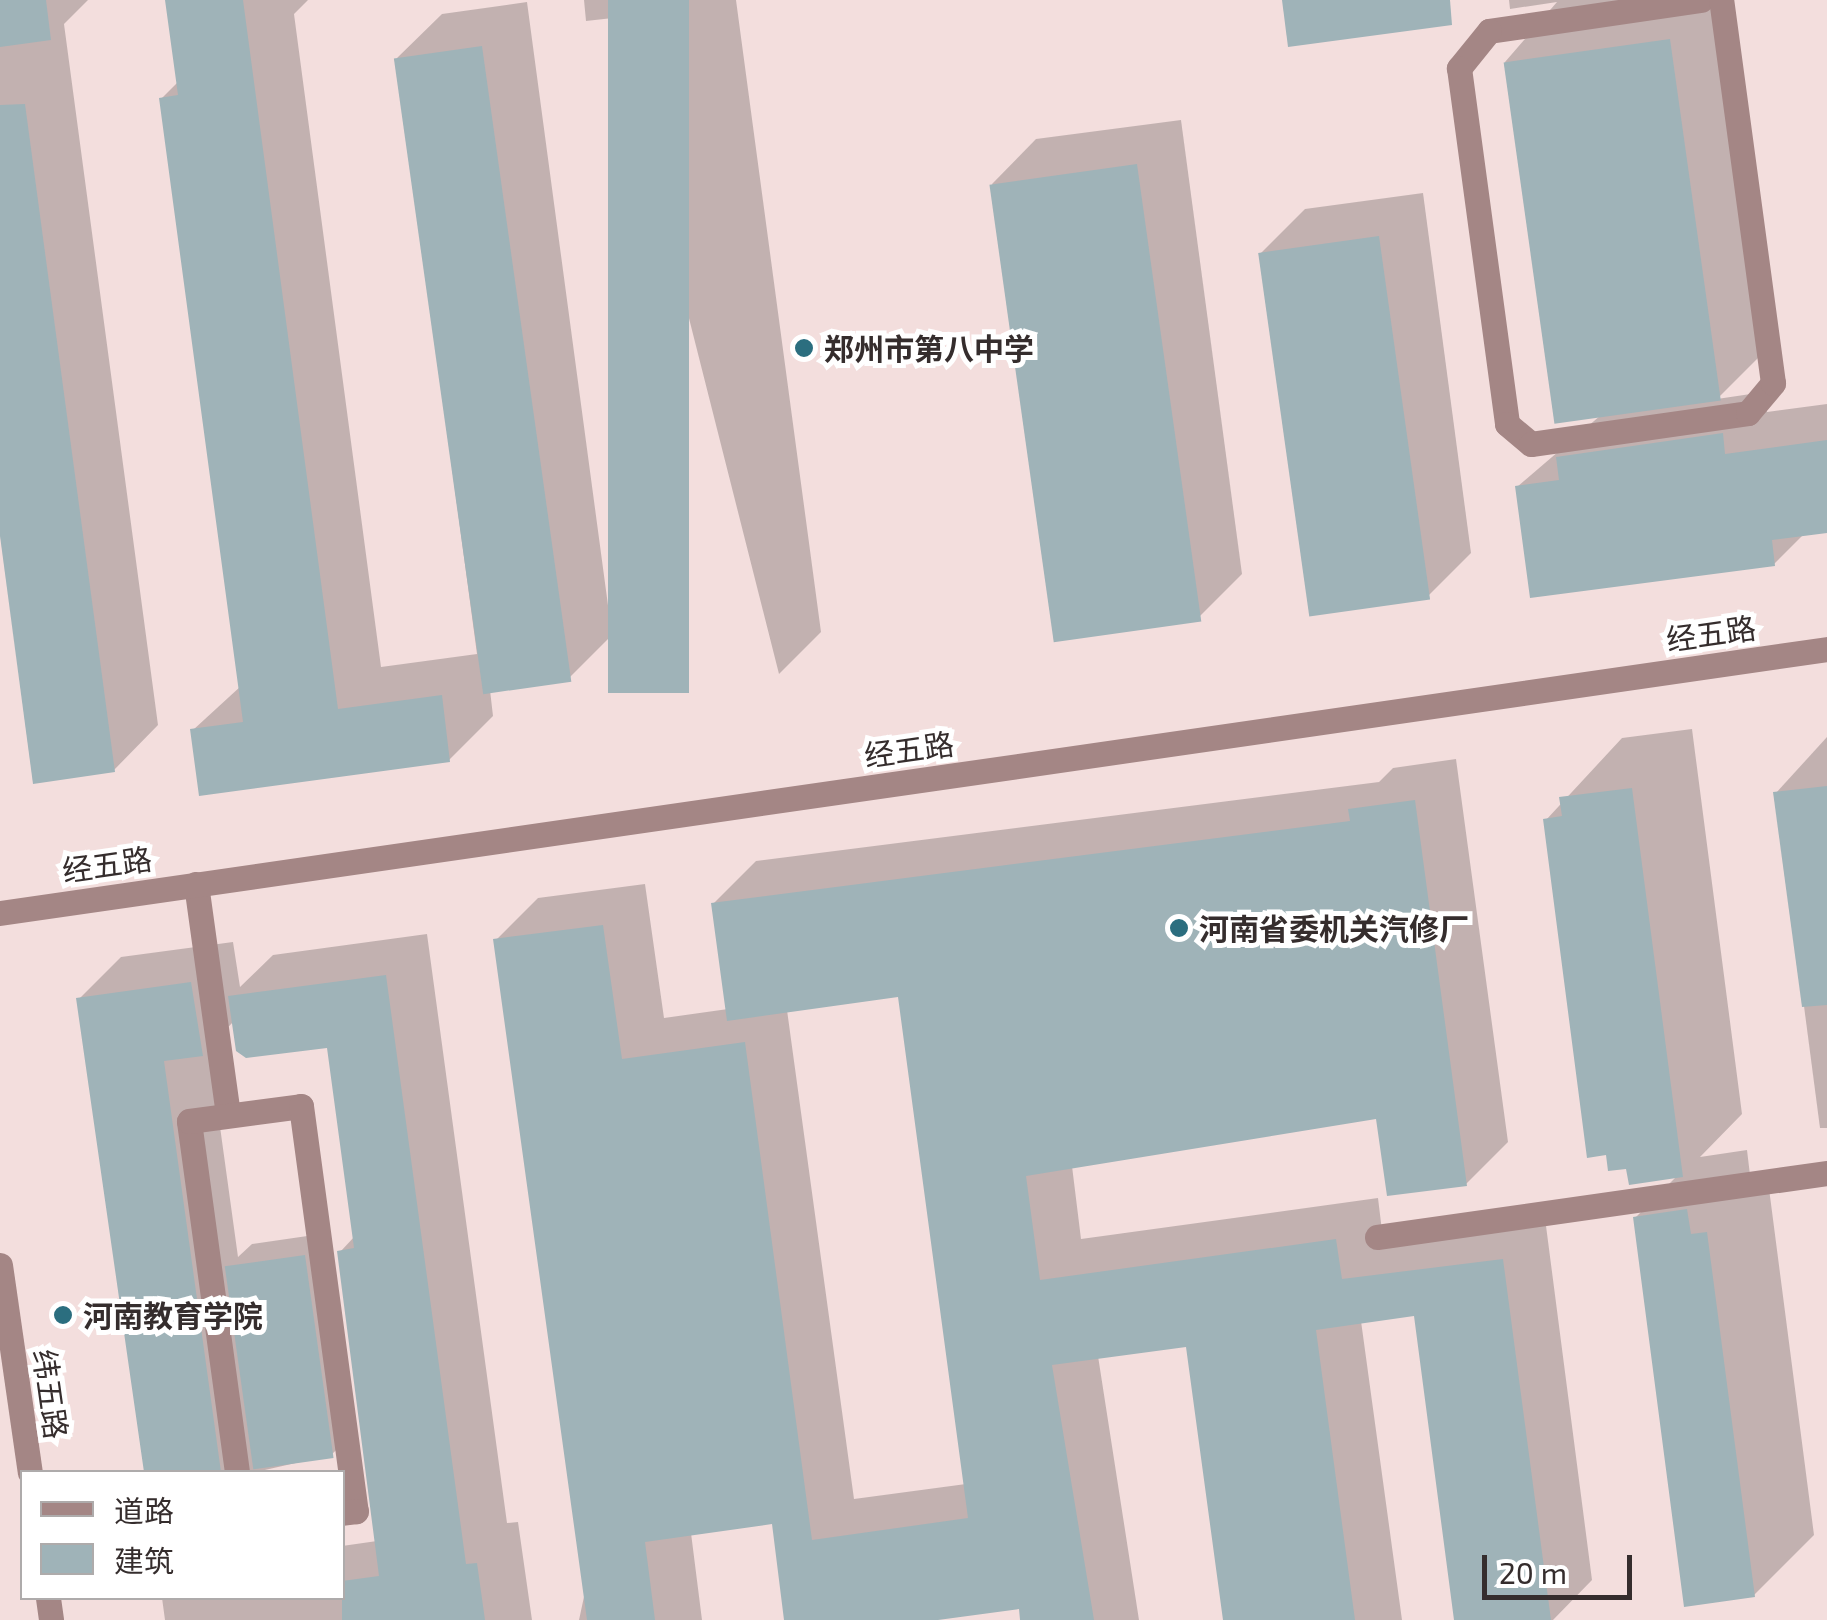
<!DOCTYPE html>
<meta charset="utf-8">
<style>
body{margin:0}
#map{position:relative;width:1827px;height:1620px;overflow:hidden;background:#f3dedd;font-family:"Exo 2","Noto Sans SC",sans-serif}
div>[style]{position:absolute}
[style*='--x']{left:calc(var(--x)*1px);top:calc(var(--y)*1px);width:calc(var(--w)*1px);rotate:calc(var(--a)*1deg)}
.shadow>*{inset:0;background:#0003}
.building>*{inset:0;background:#9fb3b8;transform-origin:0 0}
.minor>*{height:25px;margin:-12.5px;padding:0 12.5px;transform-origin:12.5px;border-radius:12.5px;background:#a48685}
.dots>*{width:28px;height:28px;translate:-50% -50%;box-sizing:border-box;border:5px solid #fff;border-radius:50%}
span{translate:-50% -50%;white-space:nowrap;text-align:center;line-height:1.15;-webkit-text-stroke:10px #fff;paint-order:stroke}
.poi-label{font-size:30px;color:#352d2d;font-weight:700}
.left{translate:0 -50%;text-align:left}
.street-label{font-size:30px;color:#352d2d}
.legend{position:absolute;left:20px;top:1470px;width:325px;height:130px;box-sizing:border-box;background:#fff;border:2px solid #aeabab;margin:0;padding:12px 18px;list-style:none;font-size:30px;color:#352d2d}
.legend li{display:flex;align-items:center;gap:20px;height:50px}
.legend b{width:50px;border:2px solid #aeabab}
.scale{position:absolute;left:1482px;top:1555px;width:150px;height:45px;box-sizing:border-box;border:5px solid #352d2d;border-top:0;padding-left:12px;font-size:30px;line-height:35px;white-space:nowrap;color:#352d2d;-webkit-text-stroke:8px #fff;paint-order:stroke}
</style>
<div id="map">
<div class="shadow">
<i style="clip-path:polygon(0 0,88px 0,64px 24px,158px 725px,114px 770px,0 523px)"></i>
<i style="clip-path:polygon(167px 0,308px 0,294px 14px,381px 667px,477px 654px,397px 58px,442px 14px,527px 2px,612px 635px,567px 680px,490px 690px,493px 716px,449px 760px,193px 730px,241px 686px,162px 98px,178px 82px)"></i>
<i style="clip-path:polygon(584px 0,736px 0,821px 632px,779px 674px,613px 18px,586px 21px)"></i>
<i style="clip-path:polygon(1509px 0,1715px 0,1762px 354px,1717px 399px,1764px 392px,1767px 412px,1827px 404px,1827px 530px,1805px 533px,1774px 564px,1517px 487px,1601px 415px,1505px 62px,1557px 2px,1510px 9px)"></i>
<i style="clip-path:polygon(1181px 120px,1242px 574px,1197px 619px,992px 184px,1036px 139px)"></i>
<i style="clip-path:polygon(1423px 193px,1471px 553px,1426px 598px,1261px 253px,1305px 209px)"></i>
<i style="clip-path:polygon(1692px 729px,1742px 1114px,1700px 1157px,1747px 1150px,1750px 1175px,1767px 1173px,1814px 1535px,1754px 1595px,1635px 1218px,1678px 1175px,1546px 820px,1622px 738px)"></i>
<i style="clip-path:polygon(1827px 737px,1827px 1128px,1820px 1128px,1776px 793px)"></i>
<i style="clip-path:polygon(evenodd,1456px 759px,1508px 1142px,1466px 1184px,1379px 1116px,1072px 1166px,1081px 1239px,1378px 1198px,1383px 1239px,1545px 1218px,1592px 1580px,1553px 1620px,1456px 1620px,1416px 1313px,1361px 1321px,1402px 1620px,1226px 1620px,1188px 1344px,1098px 1356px,1139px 1620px,1023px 1620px,1021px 1606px,919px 1620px,787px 1620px,774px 1521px,691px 1533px,702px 1620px,579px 1620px,585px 1592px,496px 940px,538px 898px,645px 884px,664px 1018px,728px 1009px,714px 903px,756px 861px,1379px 782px,1393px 768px,1456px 759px,900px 995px,966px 1484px,854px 1499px,787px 1010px,900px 995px)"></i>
<i style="clip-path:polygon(427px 934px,507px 1523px,518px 1522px,532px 1620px,165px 1620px,162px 1598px,342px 1598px,342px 1546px,377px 1541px,340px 1252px,355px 1236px,329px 1045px,234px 1021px,209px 1047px,238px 1257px,252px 1244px,328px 1233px,355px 1432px,331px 1455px,256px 1472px,145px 1472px,79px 999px,121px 957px,233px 942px,240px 987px,273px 955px)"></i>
</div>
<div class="building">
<i style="clip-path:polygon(0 0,46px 0,51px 40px,0 47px)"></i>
<i style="clip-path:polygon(165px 0,243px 0,338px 709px,442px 695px,450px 762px,199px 796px,190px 729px,243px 722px,159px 98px,178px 95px)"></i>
<i style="left:608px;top:0;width:81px;height:693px"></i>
<i style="clip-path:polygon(1282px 0,1450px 0,1452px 25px,1288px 47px)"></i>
<i style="left:1670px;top:39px;width:365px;height:168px;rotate:82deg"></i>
<i style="left:482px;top:46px;width:642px;height:89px;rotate:82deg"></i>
<i style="clip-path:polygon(25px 104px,115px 772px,33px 784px,0 536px,0 105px)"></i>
<i style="left:1137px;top:164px;width:462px;height:149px;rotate:82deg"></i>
<i style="left:1379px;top:236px;width:367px;height:122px;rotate:82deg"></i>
<i style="clip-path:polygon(1723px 433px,1725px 454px,1827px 440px,1827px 533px,1772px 540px,1775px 566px,1530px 598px,1515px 486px,1559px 480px,1556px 457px)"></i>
<i style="clip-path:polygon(1827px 786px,1827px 1005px,1802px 1007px,1773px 792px)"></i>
<i style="clip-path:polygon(1632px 788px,1683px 1177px,1629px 1185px,1626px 1169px,1608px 1171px,1606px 1155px,1587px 1158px,1543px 819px,1562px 816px,1559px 797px)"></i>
<i style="clip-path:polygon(1415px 800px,1467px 1186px,1387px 1196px,1376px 1119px,1026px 1176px,1040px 1280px,1336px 1239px,1342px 1279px,1503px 1259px,1551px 1620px,1454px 1620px,1414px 1316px,1316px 1330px,1355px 1620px,1223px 1620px,1186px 1347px,1052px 1365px,1094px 1620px,1020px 1620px,1019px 1609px,938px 1620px,784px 1620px,772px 1524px,645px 1542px,655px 1620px,587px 1620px,493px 939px,603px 925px,622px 1059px,745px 1042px,812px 1540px,968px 1518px,898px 997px,727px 1021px,711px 903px,1350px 821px,1348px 809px)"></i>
<i style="clip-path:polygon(386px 975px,466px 1564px,477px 1563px,485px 1620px,342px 1620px,342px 1581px,379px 1576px,337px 1251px,354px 1248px,327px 1048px,246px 1058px,236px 1051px,228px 996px)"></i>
<i style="clip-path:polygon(191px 982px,203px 1056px,164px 1061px,221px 1472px,144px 1472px,76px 998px)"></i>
<i style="clip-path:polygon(1687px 1209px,1691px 1234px,1707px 1232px,1755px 1597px,1684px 1607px,1633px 1217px)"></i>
<i style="left:305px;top:1255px;width:205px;height:81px;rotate:82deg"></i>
</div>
<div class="minor">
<i style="--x:1701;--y:0;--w:214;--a:171.7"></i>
<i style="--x:1489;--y:31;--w:48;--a:129"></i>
<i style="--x:1459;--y:68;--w:359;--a:82.3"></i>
<i style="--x:1507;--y:424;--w:31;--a:40"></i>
<i style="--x:1531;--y:444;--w:219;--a:-8.1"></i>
<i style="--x:1748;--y:413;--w:39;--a:-50"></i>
<i style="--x:1773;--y:383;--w:387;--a:-97.7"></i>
<i style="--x:196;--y:884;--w:233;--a:82.1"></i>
<i style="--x:0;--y:913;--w:1846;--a:-8.22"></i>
<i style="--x:1377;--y:1237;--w:455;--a:-8.1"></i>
<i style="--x:0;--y:1265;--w:209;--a:81.8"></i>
<i style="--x:237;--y:1472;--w:354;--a:-97.8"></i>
<i style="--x:189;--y:1121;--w:113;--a:-7.6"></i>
<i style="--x:301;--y:1106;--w:409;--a:82.3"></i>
<i style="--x:356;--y:1511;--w:14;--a:172"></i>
<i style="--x:48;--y:1598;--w:22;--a:82"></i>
</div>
<div class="dots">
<i style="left:804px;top:348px;background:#2b6e7f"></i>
<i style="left:1179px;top:928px;background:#2b6e7f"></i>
<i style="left:63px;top:1315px;background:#2b6e7f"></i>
</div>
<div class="poi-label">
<span class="left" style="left:824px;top:348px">郑州市第八中学</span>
<span class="left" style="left:1199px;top:928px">河南省委机关汽修厂</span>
<span class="left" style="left:83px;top:1315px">河南教育学院</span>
</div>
<div class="street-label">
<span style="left:1711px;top:633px;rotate:-8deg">经五路</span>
<span style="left:909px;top:749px;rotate:-8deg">经五路</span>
<span style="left:107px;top:864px;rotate:-8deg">经五路</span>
<span style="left:51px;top:1394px;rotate:82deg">纬五路</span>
</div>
<ul class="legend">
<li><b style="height:12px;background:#a48685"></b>道路</li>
<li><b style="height:28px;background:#9fb3b8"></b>建筑</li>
</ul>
<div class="scale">20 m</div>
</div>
